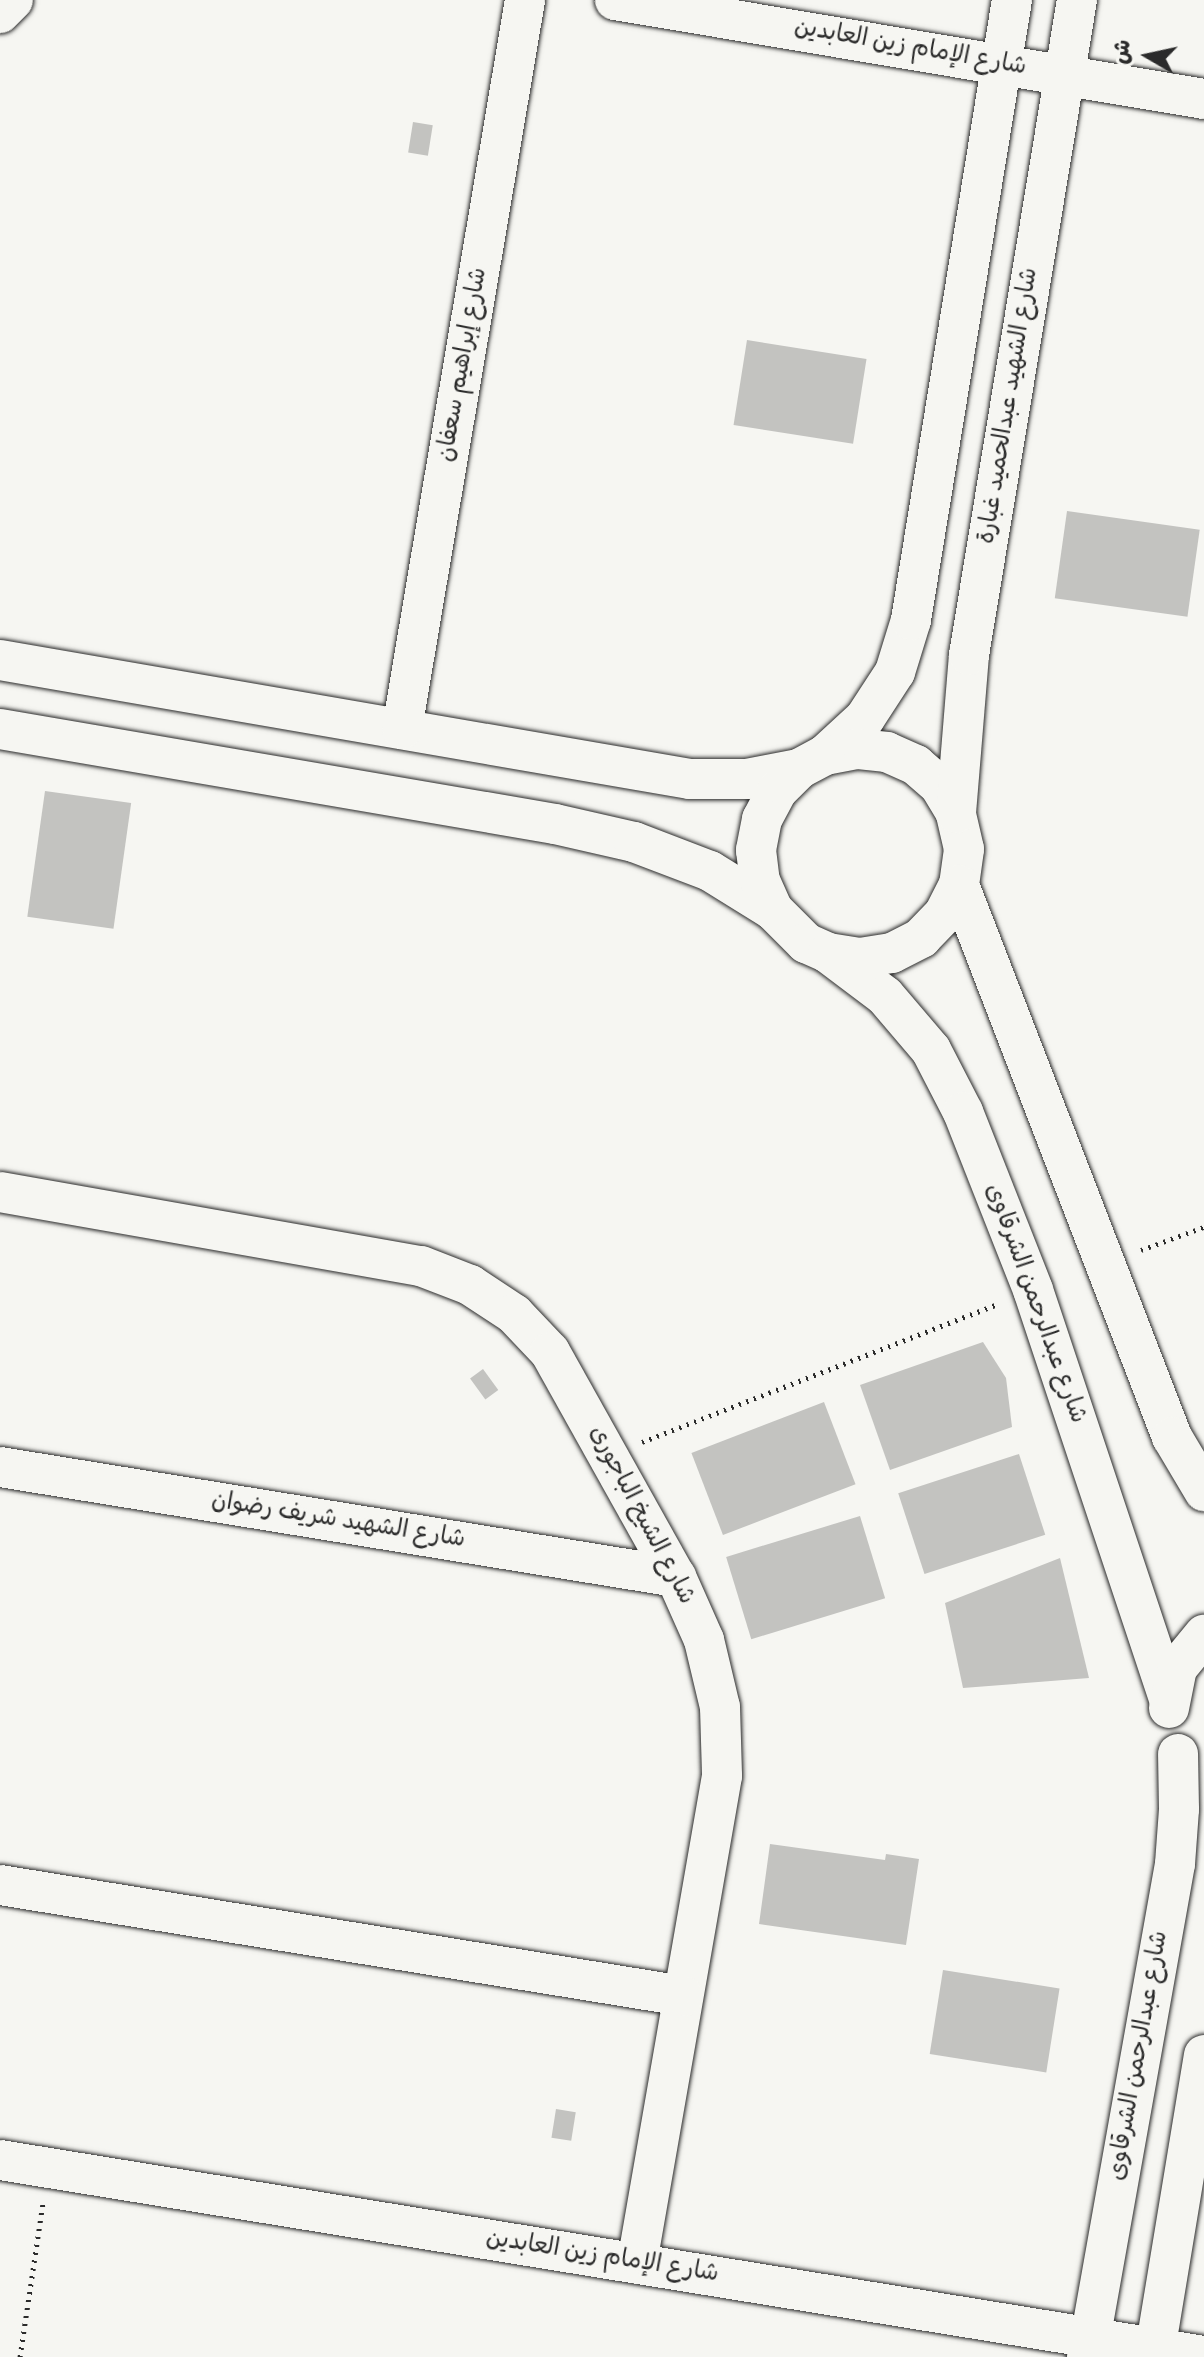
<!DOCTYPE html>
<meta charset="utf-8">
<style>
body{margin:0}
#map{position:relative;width:1204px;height:2357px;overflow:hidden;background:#f6f6f2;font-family:"Gochi Hand","Playpen Sans Arabic",sans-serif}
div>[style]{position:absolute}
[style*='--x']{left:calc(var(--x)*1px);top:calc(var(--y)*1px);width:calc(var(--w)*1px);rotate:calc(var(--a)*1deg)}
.building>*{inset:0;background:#c3c3c0;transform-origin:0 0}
.path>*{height:5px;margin-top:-2.5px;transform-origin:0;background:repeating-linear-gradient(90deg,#2b2b2b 0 2px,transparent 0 8px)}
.roads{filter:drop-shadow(0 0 2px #2b2b2b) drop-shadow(0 0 2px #2b2b2b)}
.minor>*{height:40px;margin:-20px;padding:0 20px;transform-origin:20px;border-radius:20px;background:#f6f6f2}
span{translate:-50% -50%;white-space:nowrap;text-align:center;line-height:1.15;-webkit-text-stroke:6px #f6f6f2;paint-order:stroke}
.street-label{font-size:24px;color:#2b2b2b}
.north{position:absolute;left:1108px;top:16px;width:80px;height:80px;-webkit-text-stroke:6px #f6f6f2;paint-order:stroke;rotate:279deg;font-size:22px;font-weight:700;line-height:32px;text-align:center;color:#2b2b2b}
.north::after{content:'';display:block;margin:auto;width:28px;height:36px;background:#2b2b2b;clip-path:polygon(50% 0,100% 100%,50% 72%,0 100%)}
</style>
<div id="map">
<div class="building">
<i style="left:413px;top:122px;width:20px;height:31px;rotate:9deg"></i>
<i style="left:747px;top:340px;width:121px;height:86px;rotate:9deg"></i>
<i style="left:1067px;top:511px;width:134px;height:88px;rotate:8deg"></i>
<i style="left:45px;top:791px;width:87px;height:127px;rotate:8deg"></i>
<i style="clip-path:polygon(983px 1342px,1006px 1378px,1012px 1427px,890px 1470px,860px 1385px)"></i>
<i style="left:483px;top:1369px;width:26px;height:16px;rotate:54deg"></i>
<i style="left:824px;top:1402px;width:88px;height:142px;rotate:69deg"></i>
<i style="left:1019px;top:1454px;width:85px;height:127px;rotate:72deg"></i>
<i style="left:860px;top:1516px;width:86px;height:140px;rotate:73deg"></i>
<i style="clip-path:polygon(1060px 1558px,1089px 1678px,963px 1688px,945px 1603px)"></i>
<i style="clip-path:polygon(770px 1844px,885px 1860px,886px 1854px,919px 1859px,906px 1945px,759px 1924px)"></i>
<i style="left:943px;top:1970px;width:118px;height:85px;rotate:9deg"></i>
<i style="left:556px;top:2109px;width:20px;height:29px;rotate:9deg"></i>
</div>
<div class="path">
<i style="--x:1141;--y:1250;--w:67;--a:-20.1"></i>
<i style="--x:642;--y:1442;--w:382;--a:-21.2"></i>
<i style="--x:20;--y:2357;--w:155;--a:-81.5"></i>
</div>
<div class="roads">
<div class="minor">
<i style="--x:615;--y:0;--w:597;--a:9.54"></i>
<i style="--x:0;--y:13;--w:18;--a:-45"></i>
<i style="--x:0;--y:660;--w:700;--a:9.79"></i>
<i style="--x:690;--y:779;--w:57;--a:0"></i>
<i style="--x:747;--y:779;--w:53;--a:-10.9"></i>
<i style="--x:0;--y:729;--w:563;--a:9.71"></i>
<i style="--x:555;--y:824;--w:81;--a:12.8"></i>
<i style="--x:634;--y:842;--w:81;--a:20.9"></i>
<i style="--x:710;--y:871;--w:74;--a:31.8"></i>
<i style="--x:402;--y:729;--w:739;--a:-80.42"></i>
<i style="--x:825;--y:755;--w:54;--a:-42.8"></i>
<i style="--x:865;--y:718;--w:55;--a:-56.9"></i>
<i style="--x:895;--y:672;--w:54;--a:-72.9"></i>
<i style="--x:911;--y:620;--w:628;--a:-80.75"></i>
<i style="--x:956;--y:813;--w:31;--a:-121"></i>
<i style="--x:940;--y:786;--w:32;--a:-139"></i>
<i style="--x:916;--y:765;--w:32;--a:-156"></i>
<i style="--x:887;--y:752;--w:31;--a:-174"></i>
<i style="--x:856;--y:749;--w:32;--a:169"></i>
<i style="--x:825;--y:755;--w:30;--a:152"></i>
<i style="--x:799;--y:769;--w:31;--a:135"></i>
<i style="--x:777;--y:791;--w:32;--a:118"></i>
<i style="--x:762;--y:819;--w:32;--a:101"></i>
<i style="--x:756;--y:850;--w:31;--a:83"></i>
<i style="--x:760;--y:881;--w:32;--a:66"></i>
<i style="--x:773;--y:910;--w:47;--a:45"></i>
<i style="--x:806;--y:943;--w:24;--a:24"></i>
<i style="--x:828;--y:953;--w:32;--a:9"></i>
<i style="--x:860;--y:958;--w:32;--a:-9"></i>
<i style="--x:892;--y:953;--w:33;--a:-27"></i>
<i style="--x:921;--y:938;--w:33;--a:-46"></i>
<i style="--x:944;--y:914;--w:33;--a:-63"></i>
<i style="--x:959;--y:885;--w:36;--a:-82"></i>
<i style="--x:964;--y:849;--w:37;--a:-103"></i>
<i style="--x:956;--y:813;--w:159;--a:-85.3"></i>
<i style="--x:969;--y:655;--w:664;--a:-80.64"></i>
<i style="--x:959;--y:885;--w:592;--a:68.9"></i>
<i style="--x:1172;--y:1437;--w:63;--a:59.3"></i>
<i style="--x:828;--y:953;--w:71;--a:37"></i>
<i style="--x:885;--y:996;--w:71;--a:49.6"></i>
<i style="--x:931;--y:1050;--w:70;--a:62.7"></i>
<i style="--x:963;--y:1112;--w:191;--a:68.5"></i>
<i style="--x:1033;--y:1290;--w:431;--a:71.6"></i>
<i style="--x:0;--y:1192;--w:427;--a:10"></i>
<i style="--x:421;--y:1266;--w:53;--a:21.2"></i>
<i style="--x:470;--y:1285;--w:53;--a:33.4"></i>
<i style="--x:514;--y:1314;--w:52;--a:46.5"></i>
<i style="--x:550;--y:1352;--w:258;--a:60.8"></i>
<i style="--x:676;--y:1577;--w:69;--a:66"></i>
<i style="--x:704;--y:1640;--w:69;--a:76.6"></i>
<i style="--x:720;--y:1707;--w:69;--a:88.3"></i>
<i style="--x:722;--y:1776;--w:495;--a:99.9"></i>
<i style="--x:0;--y:1467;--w:685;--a:9.24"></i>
<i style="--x:1169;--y:1708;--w:41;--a:-78.7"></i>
<i style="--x:1177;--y:1668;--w:43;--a:-50.7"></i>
<i style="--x:0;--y:1885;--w:692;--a:9.23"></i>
<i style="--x:0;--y:2160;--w:1220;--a:9.25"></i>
<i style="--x:1087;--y:2357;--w:501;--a:-79.88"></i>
<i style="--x:1175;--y:1864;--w:55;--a:-85.8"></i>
<i style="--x:1179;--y:1809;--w:55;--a:-91"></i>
<i style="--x:1154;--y:2357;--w:306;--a:-80.6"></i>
</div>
</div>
<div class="street-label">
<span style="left:910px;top:49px;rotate:10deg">شارع الإمام زين العابدين</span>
<span style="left:464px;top:365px;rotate:-80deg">شارع إبراهيم سعفان</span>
<span style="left:1010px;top:406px;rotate:-81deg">شارع الشهيد عبدالحميد غبارة</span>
<span style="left:1034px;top:1304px;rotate:70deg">شارع عبدالرحمن الشرقاوى</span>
<span style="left:640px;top:1516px;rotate:62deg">شارع الشيخ الباجورى</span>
<span style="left:338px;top:1522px;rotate:9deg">شارع الشهيد شريف رضوان</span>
<span style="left:1140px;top:2056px;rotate:-80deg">شارع عبدالرحمن الشرقاوى</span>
<span style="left:602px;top:2258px;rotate:9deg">شارع الإمام زين العابدين</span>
</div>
<div class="north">ش</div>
</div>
